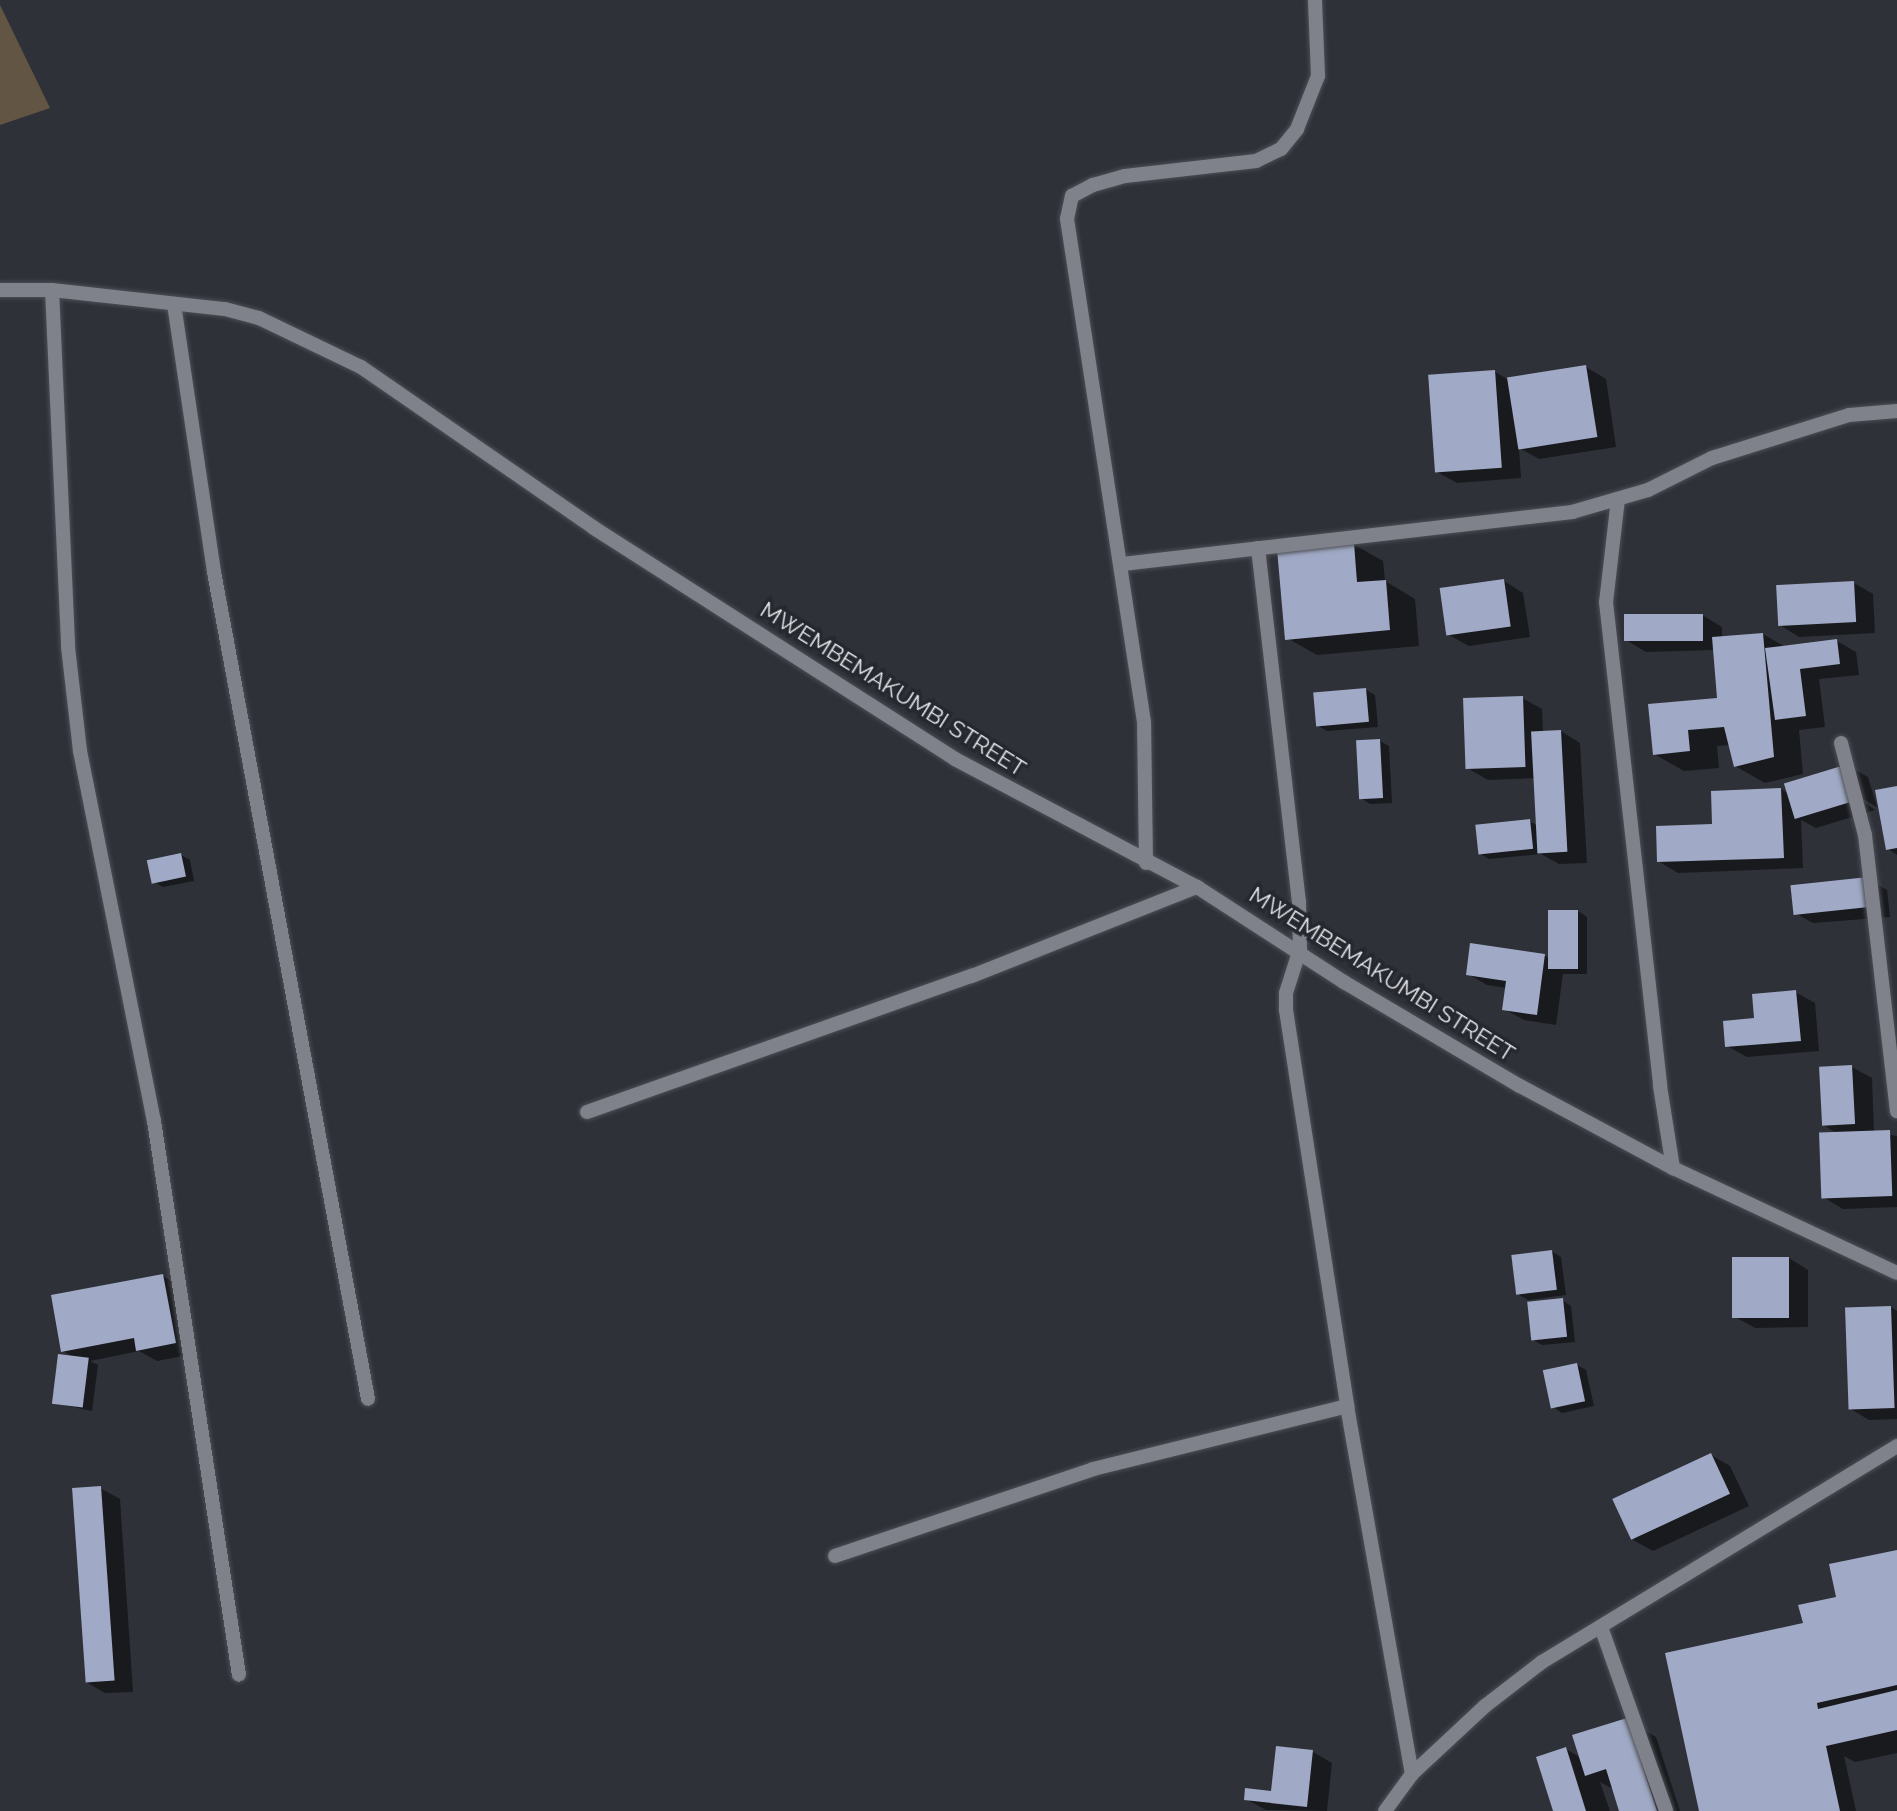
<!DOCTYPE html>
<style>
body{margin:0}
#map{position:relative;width:1897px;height:1811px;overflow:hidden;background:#2f3139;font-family:Raleway,sans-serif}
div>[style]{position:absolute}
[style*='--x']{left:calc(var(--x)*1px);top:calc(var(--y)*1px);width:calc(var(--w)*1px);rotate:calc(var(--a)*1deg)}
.green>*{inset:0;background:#635543}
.shadow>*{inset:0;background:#0007}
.building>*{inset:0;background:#a0a9c5;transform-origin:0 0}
.roads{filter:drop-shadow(0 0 2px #4c4e54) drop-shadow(0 0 2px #4c4e54)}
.minor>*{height:14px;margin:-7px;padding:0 7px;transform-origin:7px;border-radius:7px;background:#7f828a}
.tertiary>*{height:14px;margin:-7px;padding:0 7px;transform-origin:7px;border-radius:7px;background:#7f828a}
span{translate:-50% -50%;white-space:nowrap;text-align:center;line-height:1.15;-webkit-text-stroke:7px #25282e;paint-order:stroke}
.street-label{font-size:23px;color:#e2e3e8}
</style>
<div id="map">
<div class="green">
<i style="clip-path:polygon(0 5px,50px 108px,0 125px)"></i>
</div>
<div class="shadow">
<i style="clip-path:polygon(1586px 367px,1606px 379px,1616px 447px,1539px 459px,1519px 448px,1521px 478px,1457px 483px,1437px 472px,1495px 372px,1507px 379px)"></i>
<i style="clip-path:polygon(1353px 544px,1383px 561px,1385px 581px,1415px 599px,1419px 646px,1317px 655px,1287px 638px)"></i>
<i style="clip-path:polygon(1504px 581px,1523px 593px,1530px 637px,1469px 646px,1449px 635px)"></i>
<i style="clip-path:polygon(1854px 583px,1873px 594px,1875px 633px,1799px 637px,1780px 625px)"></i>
<i style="clip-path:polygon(1702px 615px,1722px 627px,1722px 638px,1763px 634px,1785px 647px,1837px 641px,1856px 652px,1859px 675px,1819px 679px,1825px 727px,1799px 730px,1803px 774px,1765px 783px,1735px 766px,1730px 745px,1717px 746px,1719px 768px,1684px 771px,1654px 754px,1719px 700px,1714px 650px,1646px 652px,1626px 640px)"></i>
<i style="clip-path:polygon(1366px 690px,1375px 695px,1378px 727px,1327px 731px,1318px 726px)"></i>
<i style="clip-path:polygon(1522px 698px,1542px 709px,1543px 732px,1561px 731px,1580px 743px,1587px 863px,1559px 864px,1541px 854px,1489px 859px,1479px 853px,1529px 821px,1538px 826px,1536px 778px,1488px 780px,1469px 769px)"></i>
<i style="clip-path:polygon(1380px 741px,1389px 746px,1392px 803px,1370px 804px,1361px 798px)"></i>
<i style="clip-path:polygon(1848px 766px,1868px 777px,1877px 807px,1852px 793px,1875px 810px,1816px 828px,1801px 820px,1803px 868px,1678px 873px,1658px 861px,1781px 789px,1789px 794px)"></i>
<i style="clip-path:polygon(1897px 788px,1897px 855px,1888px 849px)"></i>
<i style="clip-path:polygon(181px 855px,190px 860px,194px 881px,163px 887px,154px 882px)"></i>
<i style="clip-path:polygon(1868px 879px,1887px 890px,1890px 917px,1813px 923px,1793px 912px)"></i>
<i style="clip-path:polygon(1578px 911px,1587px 917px,1587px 974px,1563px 974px,1556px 1025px,1524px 1020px,1504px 1009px,1507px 988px,1487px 985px,1468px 974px,1545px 956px,1550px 959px)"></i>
<i style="clip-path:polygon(1795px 992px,1815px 1003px,1819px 1051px,1747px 1057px,1727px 1046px)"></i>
<i style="clip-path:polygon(1852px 1067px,1872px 1078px,1874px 1132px,1897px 1136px,1897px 1207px,1843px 1209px,1823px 1197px,1838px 1134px,1822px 1124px)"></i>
<i style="clip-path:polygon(1551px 1251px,1561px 1257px,1566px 1295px,1528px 1300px,1519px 1295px)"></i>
<i style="clip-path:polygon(1789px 1258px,1808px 1270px,1808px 1327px,1755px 1328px,1735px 1317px)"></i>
<i style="clip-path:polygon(163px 1276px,182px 1287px,194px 1354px,157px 1361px,139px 1351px,90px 1361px,98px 1365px,92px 1411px,54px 1403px,75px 1358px,63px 1351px)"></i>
<i style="clip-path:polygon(1562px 1300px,1571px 1306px,1575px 1342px,1542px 1345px,1532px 1339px)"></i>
<i style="clip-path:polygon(1891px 1307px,1897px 1311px,1897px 1419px,1869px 1420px,1849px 1408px)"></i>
<i style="clip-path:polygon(1577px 1365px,1586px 1370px,1594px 1406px,1562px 1413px,1553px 1407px)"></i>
<i style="clip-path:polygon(1711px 1455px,1730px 1466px,1749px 1506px,1653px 1551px,1633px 1540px)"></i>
<i style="clip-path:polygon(100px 1488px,120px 1499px,133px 1692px,105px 1693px,86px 1682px)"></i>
<i style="clip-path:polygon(1897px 1551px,1897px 1753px,1855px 1762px,1844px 1756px,1856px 1811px,1700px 1811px,1805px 1624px)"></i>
<i style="clip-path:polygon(1627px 1720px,1656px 1737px,1680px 1811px,1621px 1811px,1615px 1790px,1600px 1782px,1610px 1811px,1555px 1811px,1566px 1749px,1581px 1758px)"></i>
<i style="clip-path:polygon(1313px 1752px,1332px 1763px,1327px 1811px,1266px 1810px,1246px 1799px,1273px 1793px)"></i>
</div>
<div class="building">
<i style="left:1586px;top:365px;width:73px;height:80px;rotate:81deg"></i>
<i style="left:1495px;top:370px;width:98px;height:67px;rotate:86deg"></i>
<i style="clip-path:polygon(1354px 543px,1357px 582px,1386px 580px,1390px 630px,1285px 640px,1277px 549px)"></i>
<i style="left:1504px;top:579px;width:48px;height:65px;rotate:82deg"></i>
<i style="left:1854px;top:581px;width:41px;height:78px;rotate:87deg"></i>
<i style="left:1624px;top:614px;width:79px;height:27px"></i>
<i style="clip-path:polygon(1763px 633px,1774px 757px,1734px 767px,1724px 727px,1688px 730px,1690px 751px,1653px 755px,1648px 704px,1717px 698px,1712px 637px)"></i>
<i style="clip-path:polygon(1837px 639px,1840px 664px,1800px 669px,1806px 716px,1775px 720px,1765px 648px)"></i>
<i style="left:1366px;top:688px;width:34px;height:53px;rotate:85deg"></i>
<i style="left:1523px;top:696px;width:71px;height:60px;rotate:88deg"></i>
<i style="left:1561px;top:730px;width:122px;height:30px;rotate:87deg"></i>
<i style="left:1380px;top:739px;width:59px;height:24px;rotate:87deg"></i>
<i style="left:1848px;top:764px;width:37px;height:67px;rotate:73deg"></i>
<i style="clip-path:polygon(1897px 786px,1897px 848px,1886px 850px,1875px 790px)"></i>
<i style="clip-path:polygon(1781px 788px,1784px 858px,1657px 862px,1656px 826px,1712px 824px,1711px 791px)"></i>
<i style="left:1530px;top:819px;width:30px;height:55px;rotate:84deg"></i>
<i style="left:181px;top:853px;width:24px;height:35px;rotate:78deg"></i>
<i style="left:1868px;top:877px;width:30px;height:78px;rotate:84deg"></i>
<i style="left:1548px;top:910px;width:30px;height:59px"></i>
<i style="clip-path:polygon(1470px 943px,1545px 954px,1537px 1015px,1502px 1010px,1506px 981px,1466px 975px)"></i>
<i style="clip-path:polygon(1796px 990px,1801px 1041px,1725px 1047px,1723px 1021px,1754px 1018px,1752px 994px)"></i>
<i style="left:1852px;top:1065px;width:59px;height:33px;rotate:87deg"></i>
<i style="left:1890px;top:1130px;width:66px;height:71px;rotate:88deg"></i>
<i style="left:1552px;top:1250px;width:40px;height:41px;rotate:83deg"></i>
<i style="left:1732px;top:1257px;width:57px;height:61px"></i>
<i style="clip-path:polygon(163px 1274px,176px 1343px,136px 1351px,134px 1338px,61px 1352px,51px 1295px)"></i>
<i style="left:1563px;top:1298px;width:39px;height:36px;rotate:84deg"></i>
<i style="left:1891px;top:1306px;width:102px;height:46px;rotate:88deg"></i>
<i style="left:58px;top:1354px;width:31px;height:50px;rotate:7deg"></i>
<i style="left:1577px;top:1363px;width:39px;height:35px;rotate:78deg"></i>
<i style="left:1711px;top:1453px;width:45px;height:109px;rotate:65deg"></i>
<i style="left:101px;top:1486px;width:195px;height:29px;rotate:86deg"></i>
<i style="clip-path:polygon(1897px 1550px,1897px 1685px,1817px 1703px,1818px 1709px,1897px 1690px,1897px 1730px,1826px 1746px,1840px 1811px,1699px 1811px,1665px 1653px,1803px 1623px,1798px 1605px,1836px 1597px,1829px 1564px)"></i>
<i style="clip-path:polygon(1627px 1718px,1657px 1811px,1619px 1811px,1606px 1769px,1585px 1776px,1572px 1735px)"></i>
<i style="clip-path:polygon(1276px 1746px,1313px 1750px,1307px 1807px,1244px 1800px,1245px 1788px,1271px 1791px)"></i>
<i style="clip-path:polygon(1566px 1747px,1586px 1811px,1553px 1811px,1536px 1757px)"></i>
</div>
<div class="roads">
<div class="minor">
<i style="--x:52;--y:290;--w:357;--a:87.4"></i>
<i style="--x:68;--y:647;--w:105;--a:83.4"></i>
<i style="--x:80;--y:751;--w:377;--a:78.7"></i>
<i style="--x:154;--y:1121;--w:560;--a:81.28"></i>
<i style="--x:174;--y:304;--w:271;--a:81.5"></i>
<i style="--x:214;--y:572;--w:841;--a:79.45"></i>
<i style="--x:1618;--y:499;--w:104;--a:96.6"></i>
<i style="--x:1606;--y:602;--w:487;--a:83.6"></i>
<i style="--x:1660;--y:1086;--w:83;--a:81"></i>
<i style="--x:1258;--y:548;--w:355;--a:83.4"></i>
<i style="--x:1299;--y:901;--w:48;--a:88.8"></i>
<i style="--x:1300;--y:949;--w:46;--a:107.7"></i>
<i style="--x:1286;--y:993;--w:17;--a:90"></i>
<i style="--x:1286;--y:1010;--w:401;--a:81.2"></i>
<i style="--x:1347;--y:1406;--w:374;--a:80"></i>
<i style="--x:1123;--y:564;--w:452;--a:-6.6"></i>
<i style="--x:1572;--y:512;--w:79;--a:-16.1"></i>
<i style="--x:1648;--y:490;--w:72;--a:-26.6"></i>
<i style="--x:1712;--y:458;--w:144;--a:-17.4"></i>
<i style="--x:1849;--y:415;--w:48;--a:-4.8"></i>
<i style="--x:1841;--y:743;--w:95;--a:75.4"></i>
<i style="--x:1865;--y:835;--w:278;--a:83.4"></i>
<i style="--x:1146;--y:863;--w:141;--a:-90.8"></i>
<i style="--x:1144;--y:722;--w:509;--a:-98.7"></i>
<i style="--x:1067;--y:219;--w:24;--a:-78"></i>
<i style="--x:1072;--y:196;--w:24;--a:-28"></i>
<i style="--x:1093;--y:185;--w:33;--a:-16"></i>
<i style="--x:1125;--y:176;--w:132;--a:-6.5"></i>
<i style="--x:1256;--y:161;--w:28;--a:-26"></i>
<i style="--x:1281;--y:149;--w:26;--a:-51"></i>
<i style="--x:1297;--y:129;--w:57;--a:-68.4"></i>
<i style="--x:1318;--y:76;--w:76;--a:-92.3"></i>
<i style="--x:587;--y:1112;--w:408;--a:-19.5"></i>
<i style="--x:972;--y:976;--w:242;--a:-21.6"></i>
<i style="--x:835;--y:1556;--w:272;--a:-18.6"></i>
<i style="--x:1093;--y:1469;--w:262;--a:-13.9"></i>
<i style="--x:1601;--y:1627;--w:195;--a:70.5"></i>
<i style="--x:1385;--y:1811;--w:46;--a:-53.9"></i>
<i style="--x:1412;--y:1774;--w:100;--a:-43"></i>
<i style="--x:1485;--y:1706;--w:72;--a:-37.7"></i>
<i style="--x:1542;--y:1662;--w:416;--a:-31.3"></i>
</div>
<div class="tertiary">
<i style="--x:0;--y:290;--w:52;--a:0"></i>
<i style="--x:52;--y:290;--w:174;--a:6.3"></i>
<i style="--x:225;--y:309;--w:35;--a:15"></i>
<i style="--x:259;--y:318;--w:113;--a:25.7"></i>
<i style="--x:361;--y:367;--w:283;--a:34.6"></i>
<i style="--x:594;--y:528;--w:429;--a:32.6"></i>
<i style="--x:955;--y:759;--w:274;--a:27.9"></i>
<i style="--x:1197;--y:887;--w:175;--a:32.9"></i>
<i style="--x:1344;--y:982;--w:204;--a:30.6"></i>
<i style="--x:1520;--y:1086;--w:174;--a:28.2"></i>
<i style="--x:1673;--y:1168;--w:247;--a:25.1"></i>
</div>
</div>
<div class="street-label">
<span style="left:893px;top:689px;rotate:32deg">MWEMBEMAKUMBI STREET</span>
<span style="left:1382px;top:974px;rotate:32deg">MWEMBEMAKUMBI STREET</span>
</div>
</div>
